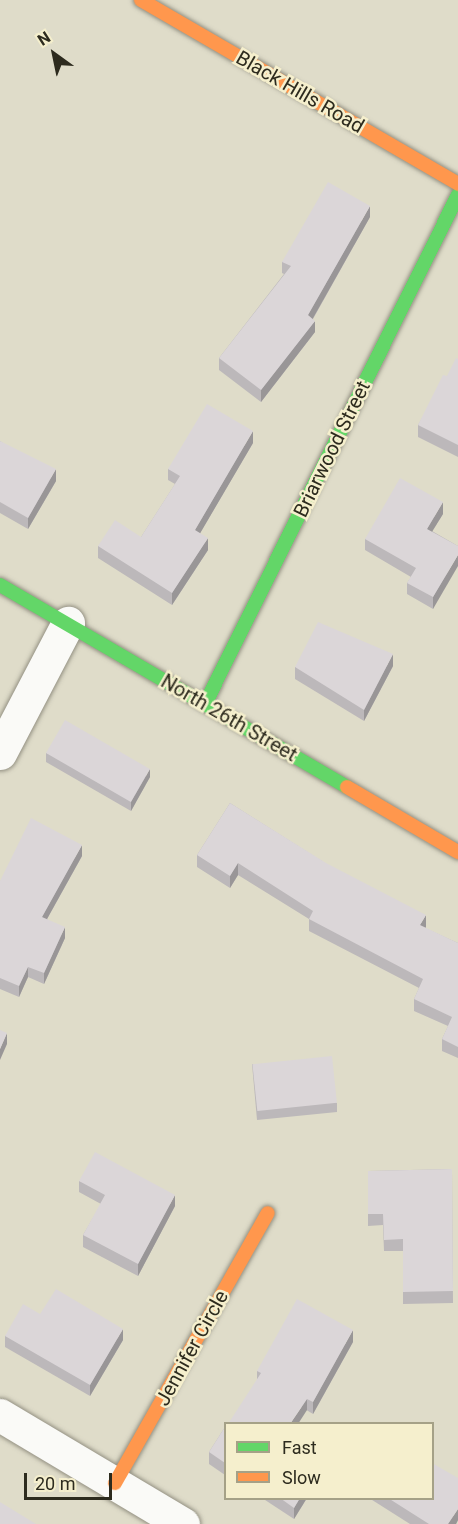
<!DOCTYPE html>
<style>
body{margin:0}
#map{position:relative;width:458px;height:1524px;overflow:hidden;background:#dfdcc9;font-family:Roboto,sans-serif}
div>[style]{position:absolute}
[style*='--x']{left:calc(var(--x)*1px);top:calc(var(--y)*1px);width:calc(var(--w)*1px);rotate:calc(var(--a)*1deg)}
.roads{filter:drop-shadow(0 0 2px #939082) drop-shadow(0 0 2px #939082)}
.street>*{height:33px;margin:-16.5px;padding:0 16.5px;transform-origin:16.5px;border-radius:16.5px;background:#fafaf7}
.fast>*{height:14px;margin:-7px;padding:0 7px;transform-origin:7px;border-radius:7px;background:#63d668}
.slow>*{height:14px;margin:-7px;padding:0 7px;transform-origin:7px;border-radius:7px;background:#ff974d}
.wall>*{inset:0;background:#bcb8ba}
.shaded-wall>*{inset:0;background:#999697}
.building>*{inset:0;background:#dbd6d8;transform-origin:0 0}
span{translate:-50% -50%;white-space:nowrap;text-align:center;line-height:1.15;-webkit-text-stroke:5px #f5efcd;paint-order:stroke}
.street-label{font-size:20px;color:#2d2b1e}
.legend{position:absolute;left:224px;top:1422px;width:210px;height:78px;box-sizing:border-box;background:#f5efcd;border:2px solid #a5a187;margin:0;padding:8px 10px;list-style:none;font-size:18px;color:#2d2b1e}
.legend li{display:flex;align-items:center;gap:12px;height:30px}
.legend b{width:30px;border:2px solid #a5a187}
.north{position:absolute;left:24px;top:24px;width:60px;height:60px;-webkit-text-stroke:4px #f5efcd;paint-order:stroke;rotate:327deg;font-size:16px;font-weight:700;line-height:24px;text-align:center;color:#2d2b1e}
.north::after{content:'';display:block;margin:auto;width:21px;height:27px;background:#2d2b1e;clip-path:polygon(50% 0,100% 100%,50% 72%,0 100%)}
.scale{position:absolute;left:24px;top:1473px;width:88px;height:27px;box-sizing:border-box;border:3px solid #2d2b1e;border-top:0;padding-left:8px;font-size:18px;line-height:21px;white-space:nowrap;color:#2d2b1e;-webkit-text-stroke:4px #f5efcd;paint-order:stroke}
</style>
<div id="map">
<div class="roads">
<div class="street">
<i style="--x:0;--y:753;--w:147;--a:-62.4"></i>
<i style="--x:0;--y:1415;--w:213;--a:30.8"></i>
</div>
<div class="fast">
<i style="--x:0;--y:585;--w:402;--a:30.2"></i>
<i style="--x:205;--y:704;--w:568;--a:-63.57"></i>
</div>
<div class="slow">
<i style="--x:141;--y:0;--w:367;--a:30.1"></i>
<i style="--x:347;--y:787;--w:129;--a:30.4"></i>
<i style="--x:115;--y:1483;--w:310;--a:-60.5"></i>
</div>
</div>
<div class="wall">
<i style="clip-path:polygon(370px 217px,313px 319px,315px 332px,261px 402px,219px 370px,219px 358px,284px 274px,282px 273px,282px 262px)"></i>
<i style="clip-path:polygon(458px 359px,458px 457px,418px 437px,418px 425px)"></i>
<i style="clip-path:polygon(0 441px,56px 481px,28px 529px,0 513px)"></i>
<i style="clip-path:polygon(253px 443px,200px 533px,208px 550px,172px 605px,98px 558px,98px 546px,141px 537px,175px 484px,168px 480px,168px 469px)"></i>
<i style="clip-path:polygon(443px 514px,432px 531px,458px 546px,433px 609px,407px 594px,407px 583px,411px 577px,365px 550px,365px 539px)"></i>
<i style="clip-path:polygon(393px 666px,364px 721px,295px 679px,295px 667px)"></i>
<i style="clip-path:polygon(46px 753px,150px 777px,131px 811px,46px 762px)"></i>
<i style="clip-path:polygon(230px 803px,426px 927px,425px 928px,458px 943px,458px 1058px,442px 1051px,442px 1039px,448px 1026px,414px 1011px,414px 999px,419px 988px,309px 931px,309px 919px,238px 875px,230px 888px,197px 867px,197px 855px)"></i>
<i style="clip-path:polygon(82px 856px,47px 919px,65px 938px,44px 984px,28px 977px,19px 997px,0 989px,0 881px)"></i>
<i style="clip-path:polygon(252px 1064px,337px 1103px,337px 1112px,257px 1120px)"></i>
<i style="clip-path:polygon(452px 1169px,453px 1303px,403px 1304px,403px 1251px,384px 1251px,383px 1225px,368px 1226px,368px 1171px)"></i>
<i style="clip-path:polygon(79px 1181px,175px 1206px,138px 1276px,83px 1247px,83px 1235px,101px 1204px,79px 1192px)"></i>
<i style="clip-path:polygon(40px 1314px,123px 1340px,90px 1396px,5px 1347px,5px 1336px)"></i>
<i style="clip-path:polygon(353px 1342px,313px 1414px,257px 1380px,257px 1371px)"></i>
<i style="clip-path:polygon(225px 1427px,225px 1475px,209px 1464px,209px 1452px)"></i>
<i style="clip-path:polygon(262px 1498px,307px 1498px,294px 1519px)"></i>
<i style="clip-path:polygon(369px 1498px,432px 1498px,458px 1520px,456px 1524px,410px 1524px)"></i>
</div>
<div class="shaded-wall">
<i style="clip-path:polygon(370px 206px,370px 217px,308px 327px,308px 315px)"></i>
<i style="clip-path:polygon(315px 321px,315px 332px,261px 402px,261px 390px)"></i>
<i style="clip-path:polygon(253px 431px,253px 443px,195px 542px,195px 530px)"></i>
<i style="clip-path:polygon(56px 469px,56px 481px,28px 529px,28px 518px)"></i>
<i style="clip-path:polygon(443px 502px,443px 514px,427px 540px,427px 529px)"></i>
<i style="clip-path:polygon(208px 538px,208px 550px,172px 605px,172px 593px)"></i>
<i style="clip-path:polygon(458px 555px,458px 566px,433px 609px,433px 597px)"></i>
<i style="clip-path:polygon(393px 654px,393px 666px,364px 721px,364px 710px)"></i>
<i style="clip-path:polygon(150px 769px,150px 777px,131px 811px,131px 802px)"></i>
<i style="clip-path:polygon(82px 845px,82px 856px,42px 928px,42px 917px)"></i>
<i style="clip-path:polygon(238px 863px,238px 875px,230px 888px,230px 876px)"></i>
<i style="clip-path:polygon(426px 915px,426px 927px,420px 937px,420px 925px)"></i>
<i style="clip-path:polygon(65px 927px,65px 938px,44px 984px,44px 973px)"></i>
<i style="clip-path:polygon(28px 967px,28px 977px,19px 997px,19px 986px)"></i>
<i style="clip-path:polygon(7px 1033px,7px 1044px,0 1060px,0 1049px)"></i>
<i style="clip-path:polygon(175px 1195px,175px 1206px,138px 1276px,138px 1264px)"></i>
<i style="clip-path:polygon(123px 1329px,123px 1340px,90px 1396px,90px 1385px)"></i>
<i style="clip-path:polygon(353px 1330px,353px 1342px,313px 1414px,313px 1402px)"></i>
<i style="clip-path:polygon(307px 1399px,307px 1410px,298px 1424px,290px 1424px)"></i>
<i style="clip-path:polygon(300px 1498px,307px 1498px,294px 1519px,294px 1508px)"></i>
<i style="clip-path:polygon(458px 1509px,458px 1520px,456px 1524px,448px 1524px)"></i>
</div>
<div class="building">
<i style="clip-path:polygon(328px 182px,370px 206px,308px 315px,315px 321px,261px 390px,219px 358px,291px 266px,282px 262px)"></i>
<i style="clip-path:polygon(456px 358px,458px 359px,458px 445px,418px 425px,443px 375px,447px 376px)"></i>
<i style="clip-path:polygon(207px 404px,253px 431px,195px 530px,208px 538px,172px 593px,98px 546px,115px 520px,141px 537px,180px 476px,168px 469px)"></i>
<i style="clip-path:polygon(0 441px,56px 469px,28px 518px,0 502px)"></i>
<i style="clip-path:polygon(400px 478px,443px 502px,427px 529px,458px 546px,458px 555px,433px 597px,407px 583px,416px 568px,365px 539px)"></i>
<i style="clip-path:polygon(318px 622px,393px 654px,364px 710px,295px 667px)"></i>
<i style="left:65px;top:720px;width:98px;height:38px;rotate:30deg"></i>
<i style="clip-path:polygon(230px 803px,326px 863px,426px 915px,420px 925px,458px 943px,458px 1047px,442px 1039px,452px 1017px,414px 999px,423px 979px,309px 919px,313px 911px,238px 863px,230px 876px,197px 855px)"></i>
<i style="clip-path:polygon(31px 818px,82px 845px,42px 917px,65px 927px,44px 973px,28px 967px,19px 986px,0 978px,0 881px)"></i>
<i style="clip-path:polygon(0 1030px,7px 1033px,0 1049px)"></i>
<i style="left:332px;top:1056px;width:47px;height:80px;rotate:84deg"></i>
<i style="clip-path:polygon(95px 1152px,175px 1195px,138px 1264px,83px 1235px,105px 1195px,79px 1181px)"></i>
<i style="clip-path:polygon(452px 1169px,453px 1291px,403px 1292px,403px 1239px,384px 1240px,383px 1214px,368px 1214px,368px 1171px)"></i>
<i style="clip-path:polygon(56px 1289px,123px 1329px,90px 1385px,5px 1336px,23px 1304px,40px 1314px)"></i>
<i style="clip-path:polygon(297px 1299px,353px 1330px,313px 1402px,307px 1399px,290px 1424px,228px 1424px,261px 1373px,257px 1371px)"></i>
<i style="clip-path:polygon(225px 1427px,225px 1463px,209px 1452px)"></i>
<i style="clip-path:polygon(432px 1463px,458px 1478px,458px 1509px,448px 1524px,429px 1524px,388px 1498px,432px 1498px)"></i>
<i style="clip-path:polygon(280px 1498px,300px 1498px,294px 1508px)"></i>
<i style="clip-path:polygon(0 1502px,36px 1524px,0 1524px)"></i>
</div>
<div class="street-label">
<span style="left:300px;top:92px;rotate:30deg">Black Hills Road</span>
<span style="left:332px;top:449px;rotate:-64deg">Briarwood Street</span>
<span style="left:229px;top:718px;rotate:30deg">North 26th Street</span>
<span style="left:192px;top:1348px;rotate:-61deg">Jennifer Circle</span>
</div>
<ul class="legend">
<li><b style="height:8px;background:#63d668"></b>Fast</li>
<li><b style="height:8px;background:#ff974d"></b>Slow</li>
</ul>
<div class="north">N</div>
<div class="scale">20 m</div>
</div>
